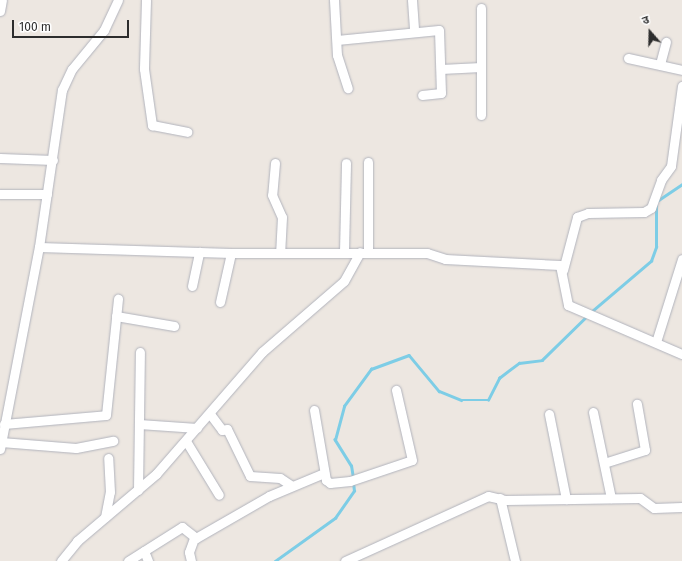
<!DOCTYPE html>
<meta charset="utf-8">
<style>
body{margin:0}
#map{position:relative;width:682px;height:561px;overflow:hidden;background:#ede7e1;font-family:"Fira Sans","Noto Sans Devanagari",sans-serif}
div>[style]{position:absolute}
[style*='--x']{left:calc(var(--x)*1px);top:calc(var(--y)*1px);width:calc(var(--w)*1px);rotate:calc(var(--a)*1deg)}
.stream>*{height:2.5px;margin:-1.25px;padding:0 1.25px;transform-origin:1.25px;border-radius:1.25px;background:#7dcde6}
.roads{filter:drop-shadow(0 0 1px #b1b3bc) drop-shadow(0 0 1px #b1b3bc)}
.minor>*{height:9px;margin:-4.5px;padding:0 4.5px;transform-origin:4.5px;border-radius:4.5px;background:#fff}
span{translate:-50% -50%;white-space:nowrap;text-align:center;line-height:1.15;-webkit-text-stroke:3px #fff;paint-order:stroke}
.north{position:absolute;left:630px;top:12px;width:40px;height:40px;-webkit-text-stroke:3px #fff;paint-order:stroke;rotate:340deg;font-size:11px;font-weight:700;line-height:16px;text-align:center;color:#2d2d2d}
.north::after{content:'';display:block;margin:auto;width:14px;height:18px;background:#2d2d2d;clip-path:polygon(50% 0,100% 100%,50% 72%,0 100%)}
.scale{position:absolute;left:12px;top:20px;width:117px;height:18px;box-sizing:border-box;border:2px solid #2d2d2d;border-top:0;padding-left:5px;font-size:12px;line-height:14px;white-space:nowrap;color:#2d2d2d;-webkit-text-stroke:3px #fff;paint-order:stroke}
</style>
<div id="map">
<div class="stream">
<i style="--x:657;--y:201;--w:30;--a:-34"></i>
<i style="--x:591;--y:312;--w:79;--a:-40.4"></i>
<i style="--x:651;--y:261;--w:15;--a:-70"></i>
<i style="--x:656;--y:247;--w:41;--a:-90"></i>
<i style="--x:353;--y:478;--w:12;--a:-99"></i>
<i style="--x:351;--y:466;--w:31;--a:-122"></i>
<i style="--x:335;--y:440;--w:35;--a:-75"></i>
<i style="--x:344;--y:406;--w:46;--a:-53.9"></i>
<i style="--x:371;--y:369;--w:40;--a:-20.2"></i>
<i style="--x:409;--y:355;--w:47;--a:50.2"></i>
<i style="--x:439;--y:391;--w:24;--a:22"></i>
<i style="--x:461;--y:400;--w:27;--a:0"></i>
<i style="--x:488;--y:400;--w:25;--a:-63"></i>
<i style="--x:499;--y:378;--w:25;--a:-37"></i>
<i style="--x:519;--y:363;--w:23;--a:-7"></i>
<i style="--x:542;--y:360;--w:63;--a:-44.4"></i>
<i style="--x:275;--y:561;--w:74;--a:-35.6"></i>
<i style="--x:335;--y:518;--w:33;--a:-55"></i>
<i style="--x:354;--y:491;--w:8;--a:-97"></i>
</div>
<div class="roads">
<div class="minor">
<i style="--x:146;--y:0;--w:69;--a:91.7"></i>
<i style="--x:144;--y:69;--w:57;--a:81.9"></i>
<i style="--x:152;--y:125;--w:36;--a:11"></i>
<i style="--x:334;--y:0;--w:55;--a:86.9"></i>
<i style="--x:337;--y:55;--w:35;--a:72"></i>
<i style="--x:412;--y:0;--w:32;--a:86"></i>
<i style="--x:481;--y:8;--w:107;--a:90"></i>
<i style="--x:0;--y:11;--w:11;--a:-80"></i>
<i style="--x:337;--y:40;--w:102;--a:-5.6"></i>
<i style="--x:439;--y:30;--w:63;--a:88.2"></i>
<i style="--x:441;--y:93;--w:19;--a:174"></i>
<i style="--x:628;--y:58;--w:55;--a:12.5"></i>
<i style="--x:660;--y:64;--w:23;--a:-75"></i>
<i style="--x:441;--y:69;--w:40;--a:-2.9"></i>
<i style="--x:0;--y:158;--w:53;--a:2.2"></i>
<i style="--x:368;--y:162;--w:90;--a:90"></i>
<i style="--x:275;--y:163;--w:32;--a:95"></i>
<i style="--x:272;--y:195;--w:24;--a:66"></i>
<i style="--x:282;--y:217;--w:35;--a:93"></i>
<i style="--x:0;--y:194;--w:47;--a:0"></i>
<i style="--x:39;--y:247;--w:192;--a:1.8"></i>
<i style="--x:231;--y:253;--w:196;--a:0"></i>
<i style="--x:427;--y:253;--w:19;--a:18"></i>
<i style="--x:445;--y:259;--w:115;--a:3"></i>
<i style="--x:560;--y:265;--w:41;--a:78.7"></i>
<i style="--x:568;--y:305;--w:124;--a:23.3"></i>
<i style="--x:344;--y:252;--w:89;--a:-88.7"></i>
<i style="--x:563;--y:270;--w:55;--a:-75.2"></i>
<i style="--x:577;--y:217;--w:12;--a:-20"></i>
<i style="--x:588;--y:213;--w:56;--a:-1"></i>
<i style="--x:644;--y:212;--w:8;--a:-30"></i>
<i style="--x:651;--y:208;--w:30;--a:-70"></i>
<i style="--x:661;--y:180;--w:17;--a:-54"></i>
<i style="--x:671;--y:166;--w:81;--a:-82.2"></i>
<i style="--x:192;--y:286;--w:35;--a:-78"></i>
<i style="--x:220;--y:302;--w:50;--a:-77.3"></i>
<i style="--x:116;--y:316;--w:59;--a:9.8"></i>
<i style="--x:656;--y:342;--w:87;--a:-72.6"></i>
<i style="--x:314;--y:410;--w:71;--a:80.3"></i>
<i style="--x:326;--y:480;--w:5;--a:37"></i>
<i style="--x:330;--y:483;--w:20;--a:-6"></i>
<i style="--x:350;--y:481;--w:65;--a:-18.7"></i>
<i style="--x:412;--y:460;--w:72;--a:-102.9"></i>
<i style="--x:593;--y:412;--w:88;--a:78.2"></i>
<i style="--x:210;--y:414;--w:20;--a:53"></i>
<i style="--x:222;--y:430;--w:5;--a:-11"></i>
<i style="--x:227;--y:429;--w:52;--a:63.9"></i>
<i style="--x:250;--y:476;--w:30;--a:4"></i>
<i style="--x:280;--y:478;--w:14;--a:34"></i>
<i style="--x:549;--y:414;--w:87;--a:78.7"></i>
<i style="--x:4;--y:424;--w:102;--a:-5"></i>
<i style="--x:106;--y:415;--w:117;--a:-84.1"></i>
<i style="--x:139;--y:424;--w:58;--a:3.9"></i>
<i style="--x:186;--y:441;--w:63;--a:58.6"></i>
<i style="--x:1;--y:442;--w:75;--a:4.6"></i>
<i style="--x:76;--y:448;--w:38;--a:-11"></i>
<i style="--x:0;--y:449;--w:206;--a:-79.1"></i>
<i style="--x:39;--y:247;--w:159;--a:-81.7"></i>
<i style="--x:62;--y:90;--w:23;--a:-65"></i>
<i style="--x:72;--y:69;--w:50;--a:-50.6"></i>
<i style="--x:104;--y:30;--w:33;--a:-65"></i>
<i style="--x:604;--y:463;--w:43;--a:-17.6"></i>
<i style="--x:645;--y:450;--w:47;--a:-99.9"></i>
<i style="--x:138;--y:490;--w:138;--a:-89.2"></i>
<i style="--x:500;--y:498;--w:65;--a:76.6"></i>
<i style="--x:105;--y:517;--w:25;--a:-79"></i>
<i style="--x:110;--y:492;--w:34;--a:-93"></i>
<i style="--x:144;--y:551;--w:11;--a:68"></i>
<i style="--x:61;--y:561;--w:26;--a:-51"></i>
<i style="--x:77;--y:541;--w:104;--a:-40.3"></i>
<i style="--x:156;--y:474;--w:162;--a:-49"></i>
<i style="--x:262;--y:352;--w:108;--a:-40.9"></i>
<i style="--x:344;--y:281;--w:33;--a:-61"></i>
<i style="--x:128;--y:561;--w:64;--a:-32.2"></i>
<i style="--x:182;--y:527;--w:18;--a:38"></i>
<i style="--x:196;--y:538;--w:84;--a:-29.9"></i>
<i style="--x:269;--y:496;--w:60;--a:-22.7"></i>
<i style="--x:191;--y:561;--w:9;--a:-103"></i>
<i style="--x:189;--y:552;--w:15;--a:-70"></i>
<i style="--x:345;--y:561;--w:157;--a:-24.4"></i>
<i style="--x:488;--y:496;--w:18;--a:13"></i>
<i style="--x:506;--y:500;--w:134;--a:-0.9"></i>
<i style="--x:640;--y:498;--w:17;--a:36"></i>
<i style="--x:654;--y:508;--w:28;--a:-2"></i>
</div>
</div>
<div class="north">उ</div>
<div class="scale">100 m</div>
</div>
